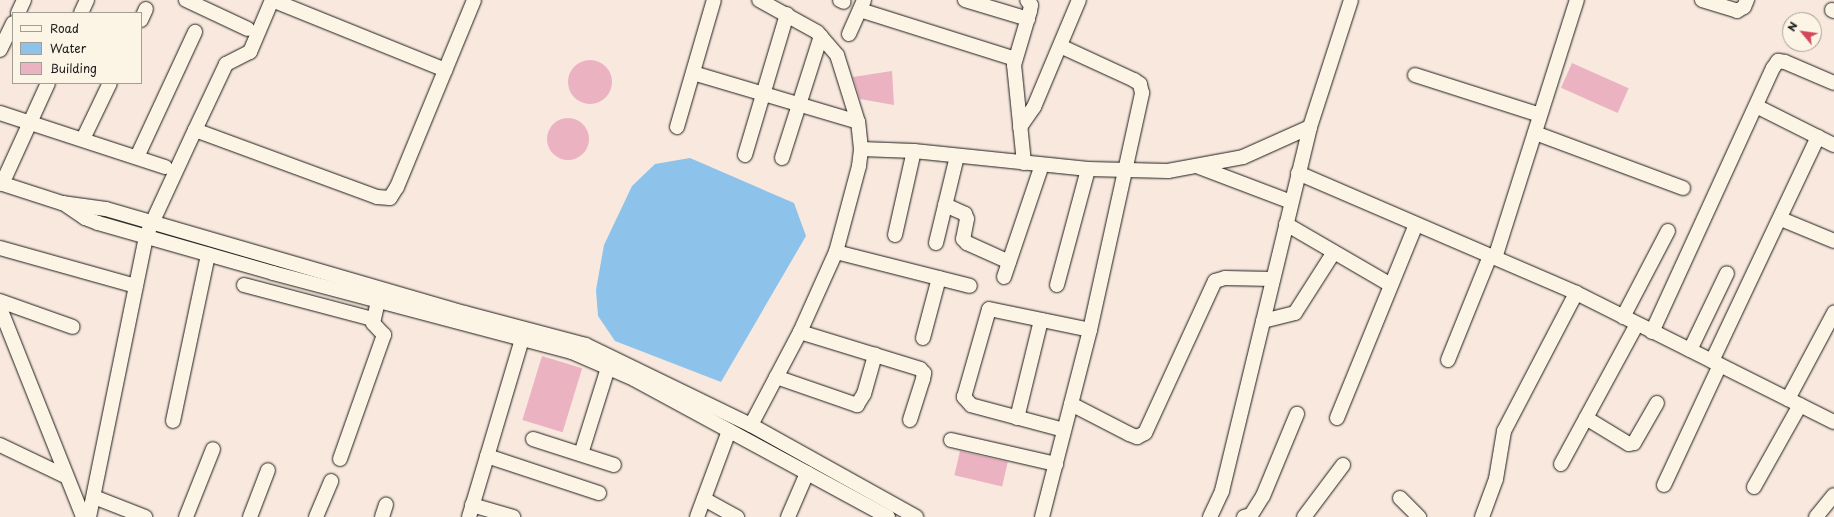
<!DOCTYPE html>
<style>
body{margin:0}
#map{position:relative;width:1834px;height:517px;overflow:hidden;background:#f9e8de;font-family:"Playpen Sans",sans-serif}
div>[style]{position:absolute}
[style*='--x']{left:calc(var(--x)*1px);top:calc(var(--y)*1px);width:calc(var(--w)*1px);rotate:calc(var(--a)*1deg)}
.water>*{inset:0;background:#8dc3eb}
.building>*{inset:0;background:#ebb2c2;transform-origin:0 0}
.round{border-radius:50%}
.roads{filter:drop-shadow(0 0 1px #1c1c1c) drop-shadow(0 0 1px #1c1c1c)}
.minor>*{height:14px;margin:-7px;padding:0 7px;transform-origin:7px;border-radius:7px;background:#fcf5e5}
span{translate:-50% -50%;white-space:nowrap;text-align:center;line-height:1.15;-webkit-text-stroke:3px #fcf5e5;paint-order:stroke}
.legend{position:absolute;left:12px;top:12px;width:130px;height:72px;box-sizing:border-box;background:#fcf5e5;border:1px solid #a29e95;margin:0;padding:5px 7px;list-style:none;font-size:12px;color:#1c1c1c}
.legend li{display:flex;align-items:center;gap:8px;height:20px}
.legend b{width:20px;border:1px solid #a29e95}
.north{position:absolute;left:1782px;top:12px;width:40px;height:40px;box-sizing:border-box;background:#fcf5e5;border:1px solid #a29e95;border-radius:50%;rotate:299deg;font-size:11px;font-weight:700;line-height:16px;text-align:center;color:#1c1c1c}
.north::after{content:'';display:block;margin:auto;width:14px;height:18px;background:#d1495b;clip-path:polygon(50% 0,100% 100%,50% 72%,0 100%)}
</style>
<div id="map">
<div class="water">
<i style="clip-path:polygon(690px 158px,794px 203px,806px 236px,721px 382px,615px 341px,598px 316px,596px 290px,604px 245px,632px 186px,655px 164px)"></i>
</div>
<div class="building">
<i class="round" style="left:568px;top:60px;width:44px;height:44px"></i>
<i style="left:1572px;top:63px;width:62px;height:27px;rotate:24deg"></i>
<i style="clip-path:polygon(892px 71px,894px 105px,860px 99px,853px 77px)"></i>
<i class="round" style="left:547px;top:118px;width:42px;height:42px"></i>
<i style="left:542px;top:356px;width:42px;height:67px;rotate:17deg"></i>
<i style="left:960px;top:451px;width:49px;height:25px;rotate:13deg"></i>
</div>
<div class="roads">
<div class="minor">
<i style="--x:186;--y:0;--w:68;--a:25.1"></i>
<i style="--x:840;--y:0;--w:4;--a:27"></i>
<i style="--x:965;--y:0;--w:66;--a:16.8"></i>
<i style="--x:1702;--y:0;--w:37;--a:17"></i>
<i style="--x:1737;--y:11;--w:8;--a:-30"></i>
<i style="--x:1744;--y:7;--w:8;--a:-67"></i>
<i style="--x:860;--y:10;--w:163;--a:17.5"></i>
<i style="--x:1832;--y:10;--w:2;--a:27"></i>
<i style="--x:18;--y:13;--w:14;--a:-65"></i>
<i style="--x:81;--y:13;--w:14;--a:-65"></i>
<i style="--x:141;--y:20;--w:12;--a:-66"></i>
<i style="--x:849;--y:34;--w:37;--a:-66"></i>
<i style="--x:0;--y:50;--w:30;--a:-64"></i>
<i style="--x:693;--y:73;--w:172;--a:16.5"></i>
<i style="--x:1415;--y:75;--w:131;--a:17.7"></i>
<i style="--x:1756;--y:106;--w:87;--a:26.6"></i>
<i style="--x:0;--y:113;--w:174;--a:18.1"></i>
<i style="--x:677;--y:127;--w:132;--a:-73.8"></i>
<i style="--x:1020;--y:127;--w:24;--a:-55"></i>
<i style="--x:1034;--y:107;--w:116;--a:-67.2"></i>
<i style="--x:195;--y:130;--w:73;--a:-64.8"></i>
<i style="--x:226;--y:64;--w:27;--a:-27"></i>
<i style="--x:250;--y:52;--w:56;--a:-67.1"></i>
<i style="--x:272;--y:0;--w:187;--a:22"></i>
<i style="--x:1535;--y:133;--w:158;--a:20.4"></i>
<i style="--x:83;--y:139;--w:62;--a:-64.3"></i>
<i style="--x:861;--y:149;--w:53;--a:2.2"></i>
<i style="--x:914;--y:151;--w:175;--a:5.9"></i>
<i style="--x:1088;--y:169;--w:80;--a:1.4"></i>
<i style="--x:1168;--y:171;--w:76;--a:-10.6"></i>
<i style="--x:1243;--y:157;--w:73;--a:-24.1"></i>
<i style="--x:745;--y:155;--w:147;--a:-73.4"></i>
<i style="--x:137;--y:157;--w:138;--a:-65.1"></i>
<i style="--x:782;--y:158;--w:128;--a:-72.3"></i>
<i style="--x:1024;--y:163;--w:99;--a:-95.8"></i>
<i style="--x:1014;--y:65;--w:56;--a:-73.5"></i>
<i style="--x:1030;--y:11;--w:6;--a:-81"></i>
<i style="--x:1031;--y:5;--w:6;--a:-129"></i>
<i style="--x:1199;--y:167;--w:98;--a:20.8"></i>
<i style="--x:1298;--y:173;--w:303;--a:23.3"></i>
<i style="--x:1576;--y:293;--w:288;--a:26.6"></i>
<i style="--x:0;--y:183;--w:65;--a:17.9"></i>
<i style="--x:62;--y:203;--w:44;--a:7.8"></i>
<i style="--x:106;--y:209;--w:374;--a:16.2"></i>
<i style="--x:465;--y:313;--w:125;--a:14.8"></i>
<i style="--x:586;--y:345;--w:183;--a:25.9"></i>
<i style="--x:751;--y:425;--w:189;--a:29.1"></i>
<i style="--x:2;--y:184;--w:111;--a:-65.5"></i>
<i style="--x:63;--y:203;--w:27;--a:34"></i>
<i style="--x:85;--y:218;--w:14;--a:21"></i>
<i style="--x:98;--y:223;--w:182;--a:15.9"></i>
<i style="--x:273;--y:273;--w:309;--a:14.8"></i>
<i style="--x:572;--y:352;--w:68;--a:23.5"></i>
<i style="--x:634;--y:379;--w:289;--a:28.5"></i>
<i style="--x:945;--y:205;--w:22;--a:24"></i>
<i style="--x:965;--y:214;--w:5;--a:68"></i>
<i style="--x:967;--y:219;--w:20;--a:101"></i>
<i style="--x:963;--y:239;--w:6;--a:45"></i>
<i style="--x:967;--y:243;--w:46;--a:24.3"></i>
<i style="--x:1781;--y:219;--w:57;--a:22.5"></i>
<i style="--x:1286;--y:224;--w:121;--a:30.2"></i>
<i style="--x:895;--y:235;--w:86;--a:-77.3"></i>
<i style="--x:936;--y:243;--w:89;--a:-76.4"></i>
<i style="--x:0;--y:248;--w:141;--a:15.6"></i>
<i style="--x:836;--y:252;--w:138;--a:14.2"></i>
<i style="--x:1495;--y:258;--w:271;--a:-72.4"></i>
<i style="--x:1004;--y:277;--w:118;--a:-71.3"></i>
<i style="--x:244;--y:285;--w:133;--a:14.8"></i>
<i style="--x:1057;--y:285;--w:120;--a:-75"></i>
<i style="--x:0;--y:301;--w:77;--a:19.6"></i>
<i style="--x:0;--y:308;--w:225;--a:68.3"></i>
<i style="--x:1623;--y:317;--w:97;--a:-62.4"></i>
<i style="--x:1263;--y:321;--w:33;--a:-14"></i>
<i style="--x:1295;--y:313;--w:72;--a:-57.4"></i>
<i style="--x:800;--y:332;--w:126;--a:17.1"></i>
<i style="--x:920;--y:369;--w:6;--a:45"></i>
<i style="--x:924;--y:373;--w:6;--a:99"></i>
<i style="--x:923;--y:379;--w:43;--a:107.6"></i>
<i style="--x:1652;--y:332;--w:290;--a:-65.4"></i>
<i style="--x:1773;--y:68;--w:9;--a:-54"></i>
<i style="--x:1778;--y:61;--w:7;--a:8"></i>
<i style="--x:1785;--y:62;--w:53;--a:23.2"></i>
<i style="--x:923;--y:338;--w:62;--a:-75.1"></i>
<i style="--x:1690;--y:350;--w:85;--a:-64.3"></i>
<i style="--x:1448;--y:360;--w:112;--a:-68"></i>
<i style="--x:1712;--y:361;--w:248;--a:-64.7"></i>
<i style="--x:776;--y:377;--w:86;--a:19.1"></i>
<i style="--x:857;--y:405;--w:13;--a:-58"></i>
<i style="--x:864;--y:394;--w:41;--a:-74.2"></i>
<i style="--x:1788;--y:399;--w:98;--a:-61.9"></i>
<i style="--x:1071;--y:404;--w:65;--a:27.3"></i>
<i style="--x:1129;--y:434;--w:9;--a:21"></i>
<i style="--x:1137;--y:437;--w:9;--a:-27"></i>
<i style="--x:1145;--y:433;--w:167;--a:-65.3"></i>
<i style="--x:1215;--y:281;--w:10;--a:-17"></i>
<i style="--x:1225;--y:278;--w:48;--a:1.2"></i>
<i style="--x:1017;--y:418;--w:101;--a:-76.2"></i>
<i style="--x:1337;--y:418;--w:209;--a:-67.8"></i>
<i style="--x:1586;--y:418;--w:50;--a:31.2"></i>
<i style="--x:1629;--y:444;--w:5;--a:-11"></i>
<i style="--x:1634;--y:443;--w:46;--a:-60.1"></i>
<i style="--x:173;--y:421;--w:170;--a:-78.1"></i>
<i style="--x:751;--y:425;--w:105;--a:-62.2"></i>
<i style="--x:800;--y:332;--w:88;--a:-65.8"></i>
<i style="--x:836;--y:252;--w:89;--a:-75"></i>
<i style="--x:859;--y:166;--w:17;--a:-83"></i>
<i style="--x:861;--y:149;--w:27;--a:-96"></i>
<i style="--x:858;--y:122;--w:70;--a:-107.4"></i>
<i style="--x:837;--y:55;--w:30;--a:-131"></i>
<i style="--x:817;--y:32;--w:66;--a:-151.1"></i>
<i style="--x:1064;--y:430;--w:96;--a:-165"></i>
<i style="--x:971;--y:405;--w:11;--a:-131"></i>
<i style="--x:964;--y:397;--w:91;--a:-74.1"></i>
<i style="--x:989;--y:309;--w:103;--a:11.7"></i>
<i style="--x:533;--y:439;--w:85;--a:17.8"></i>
<i style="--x:951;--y:440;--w:108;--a:12.9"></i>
<i style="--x:0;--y:445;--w:72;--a:25.5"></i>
<i style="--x:581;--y:454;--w:90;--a:-72.6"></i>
<i style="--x:487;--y:456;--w:118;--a:18.3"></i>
<i style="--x:340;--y:459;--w:132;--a:-70.5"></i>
<i style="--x:384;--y:335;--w:16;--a:-133"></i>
<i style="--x:373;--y:323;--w:23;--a:-77"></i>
<i style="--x:1561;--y:464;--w:159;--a:-61.5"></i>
<i style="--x:1664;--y:485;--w:132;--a:-65"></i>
<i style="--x:1754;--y:487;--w:94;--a:-60.7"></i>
<i style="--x:94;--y:497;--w:55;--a:21.4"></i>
<i style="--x:1400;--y:498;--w:27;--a:45"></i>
<i style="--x:704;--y:499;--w:38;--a:29"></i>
<i style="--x:472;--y:505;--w:43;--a:16.3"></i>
<i style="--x:89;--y:517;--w:287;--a:-78.5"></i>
<i style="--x:146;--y:236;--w:117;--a:-65.2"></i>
<i style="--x:195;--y:130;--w:194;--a:20.2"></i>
<i style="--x:377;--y:197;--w:13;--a:4"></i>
<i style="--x:390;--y:198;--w:13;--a:-58"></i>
<i style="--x:397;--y:187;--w:202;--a:-67.6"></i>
<i style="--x:186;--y:517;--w:73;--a:-68.3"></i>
<i style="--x:250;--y:517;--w:50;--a:-69"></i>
<i style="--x:316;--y:517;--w:39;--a:-67"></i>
<i style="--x:382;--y:517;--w:13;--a:-72"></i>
<i style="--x:469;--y:517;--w:186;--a:-73.4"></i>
<i style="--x:697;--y:517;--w:92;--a:-69.6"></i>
<i style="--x:788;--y:517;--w:48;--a:-66.6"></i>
<i style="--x:1042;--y:517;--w:193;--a:-75.6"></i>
<i style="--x:1090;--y:330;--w:243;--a:-77.6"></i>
<i style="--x:1142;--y:93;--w:9;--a:-103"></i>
<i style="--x:1140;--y:84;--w:7;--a:-146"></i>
<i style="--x:1134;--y:80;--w:81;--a:-155.3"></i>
<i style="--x:1210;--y:517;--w:29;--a:-65"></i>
<i style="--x:1222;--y:491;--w:374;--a:-76.4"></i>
<i style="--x:1310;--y:127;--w:133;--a:-72.1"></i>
<i style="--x:1244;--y:517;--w:7;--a:-16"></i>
<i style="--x:1251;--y:515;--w:22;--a:-58"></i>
<i style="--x:1263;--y:496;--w:89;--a:-67.5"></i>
<i style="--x:1304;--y:517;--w:65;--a:-53.1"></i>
<i style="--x:1482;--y:517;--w:40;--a:-69.8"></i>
<i style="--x:1496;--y:479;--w:49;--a:-80.5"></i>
<i style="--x:1504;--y:431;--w:156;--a:-62.4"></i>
<i style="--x:1816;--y:517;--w:28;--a:-51"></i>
</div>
</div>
<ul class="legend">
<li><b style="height:5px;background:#fcf5e5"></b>Road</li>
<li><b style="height:11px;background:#8dc3eb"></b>Water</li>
<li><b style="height:11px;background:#ebb2c2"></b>Building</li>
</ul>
<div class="north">N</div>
</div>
